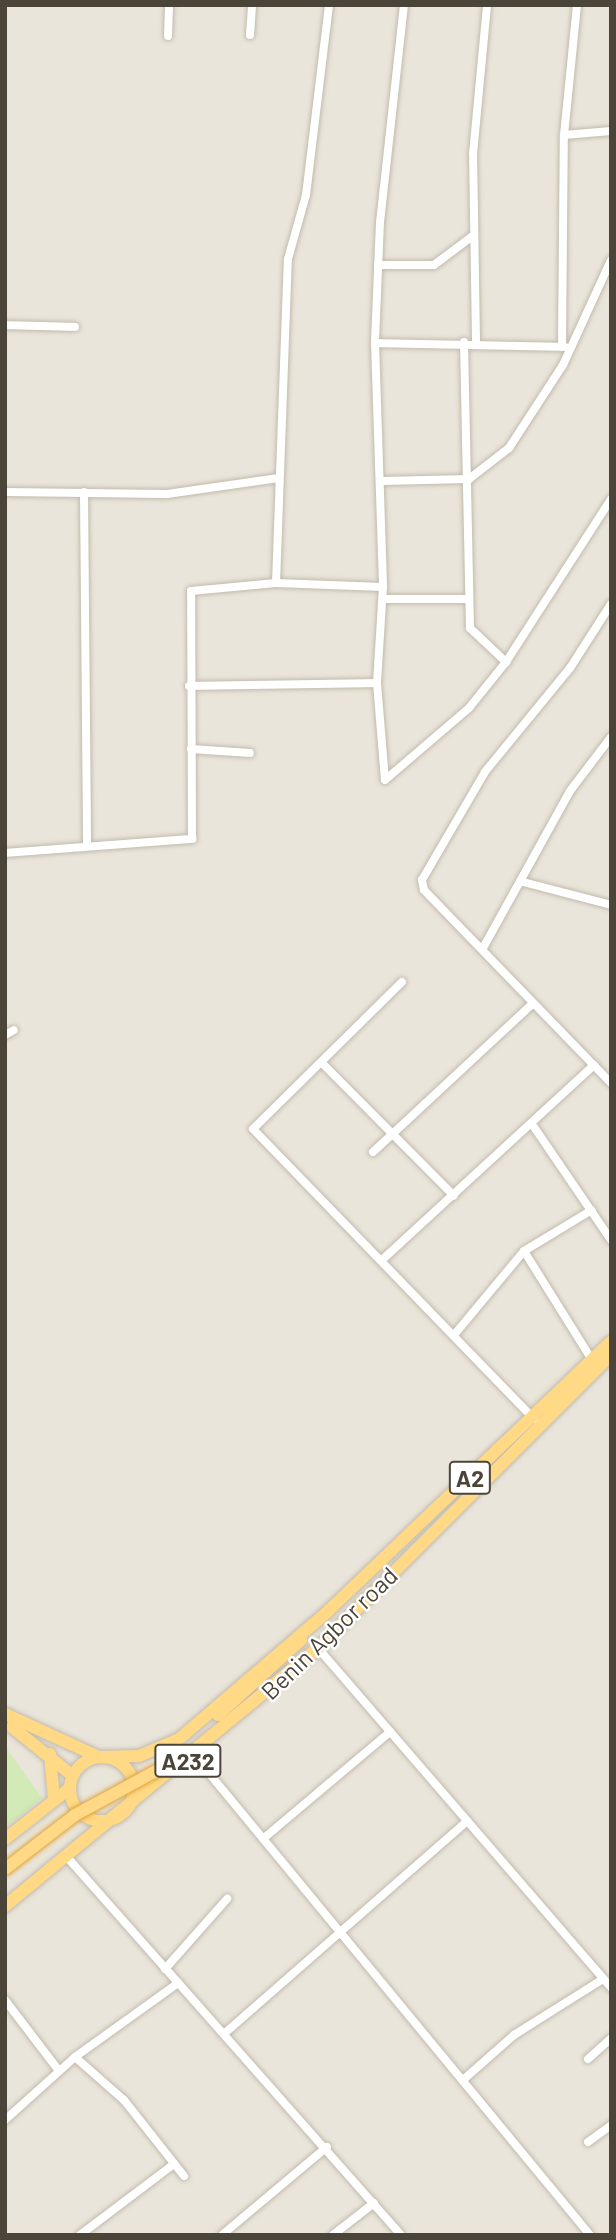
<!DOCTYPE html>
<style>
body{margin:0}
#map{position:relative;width:616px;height:2240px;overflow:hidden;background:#f6f3ec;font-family:Barlow,sans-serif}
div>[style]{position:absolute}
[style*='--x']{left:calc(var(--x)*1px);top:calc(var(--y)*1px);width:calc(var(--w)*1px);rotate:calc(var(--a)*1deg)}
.residential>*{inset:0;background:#eae5da;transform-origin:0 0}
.green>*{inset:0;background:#d2eab5}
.roads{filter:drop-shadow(0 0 2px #c2bbae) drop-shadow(0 0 2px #c2bbae)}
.minor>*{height:8px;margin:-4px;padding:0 4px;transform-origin:4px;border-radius:4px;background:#fff}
.trunk>*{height:12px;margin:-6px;padding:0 6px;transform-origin:6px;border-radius:6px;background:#ffd985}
.trunk>.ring{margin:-6px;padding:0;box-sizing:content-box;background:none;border:12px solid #ffd985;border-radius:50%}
.bridges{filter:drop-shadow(0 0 2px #e0a43c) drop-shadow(0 0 2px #e0a43c)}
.trunk-bridge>*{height:12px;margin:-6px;padding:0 6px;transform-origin:6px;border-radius:6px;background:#ffd985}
span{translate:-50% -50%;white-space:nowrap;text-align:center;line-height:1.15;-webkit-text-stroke:5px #fff;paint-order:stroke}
.shield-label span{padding:2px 5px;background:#fff;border:2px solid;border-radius:5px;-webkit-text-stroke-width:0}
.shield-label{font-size:23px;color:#4b4439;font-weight:700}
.street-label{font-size:24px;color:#4b4439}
.frame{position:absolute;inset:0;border:7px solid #4b4439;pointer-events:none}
</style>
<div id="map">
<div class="residential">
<i style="left:5px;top:5px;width:606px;height:2230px"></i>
</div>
<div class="green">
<i style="clip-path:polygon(5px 1746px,42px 1798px,5px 1828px)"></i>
</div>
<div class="roads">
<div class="minor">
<i style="--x:404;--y:5;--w:218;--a:96.3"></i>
<i style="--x:380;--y:222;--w:121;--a:92.4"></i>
<i style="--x:375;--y:343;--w:244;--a:88.1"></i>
<i style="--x:383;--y:587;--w:96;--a:93.6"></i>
<i style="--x:377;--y:683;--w:97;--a:85.3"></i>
<i style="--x:385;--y:780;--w:111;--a:-40.6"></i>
<i style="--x:469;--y:708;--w:59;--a:-51.2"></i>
<i style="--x:506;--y:662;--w:194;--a:-57.2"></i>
<i style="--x:577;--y:5;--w:131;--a:95.7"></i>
<i style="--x:564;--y:135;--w:47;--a:-4.9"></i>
<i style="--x:250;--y:35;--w:30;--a:-86"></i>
<i style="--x:168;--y:36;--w:31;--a:-88"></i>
<i style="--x:378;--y:265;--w:56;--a:0"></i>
<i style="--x:434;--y:265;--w:50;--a:-36.9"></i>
<i style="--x:5;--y:325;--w:70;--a:1.6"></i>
<i style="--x:476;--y:341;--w:187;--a:-90.9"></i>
<i style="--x:473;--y:154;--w:150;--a:-84.6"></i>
<i style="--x:464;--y:342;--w:286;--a:88.8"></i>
<i style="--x:470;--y:628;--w:50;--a:43.4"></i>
<i style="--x:375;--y:343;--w:190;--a:1.2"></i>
<i style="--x:562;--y:346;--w:211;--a:-89.5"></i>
<i style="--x:382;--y:481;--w:87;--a:-1.3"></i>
<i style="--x:469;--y:479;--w:51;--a:-37.8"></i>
<i style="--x:509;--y:448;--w:99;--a:-57"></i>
<i style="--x:563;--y:365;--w:115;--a:-65.4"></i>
<i style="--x:5;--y:492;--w:162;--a:0.7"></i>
<i style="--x:167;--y:494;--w:113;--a:-8.1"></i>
<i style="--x:84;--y:492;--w:353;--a:89.5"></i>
<i style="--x:276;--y:583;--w:324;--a:-87.9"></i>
<i style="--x:288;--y:259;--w:66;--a:-74.3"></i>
<i style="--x:306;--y:195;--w:191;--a:-83.1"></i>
<i style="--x:383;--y:599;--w:84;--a:0"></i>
<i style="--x:611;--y:604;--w:76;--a:122.6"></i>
<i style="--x:570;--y:668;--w:134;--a:129.3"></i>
<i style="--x:485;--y:772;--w:125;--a:120.3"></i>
<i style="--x:422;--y:880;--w:10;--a:79"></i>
<i style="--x:424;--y:890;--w:269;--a:45.9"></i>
<i style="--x:189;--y:686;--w:188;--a:-0.9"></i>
<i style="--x:191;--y:749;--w:59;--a:3.9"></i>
<i style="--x:5;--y:853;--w:188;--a:-4.3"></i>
<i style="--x:192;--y:839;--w:248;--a:-90.2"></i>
<i style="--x:191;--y:591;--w:85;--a:-5.4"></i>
<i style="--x:276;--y:583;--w:107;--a:2.1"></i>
<i style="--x:523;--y:882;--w:91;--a:14.6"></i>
<i style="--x:483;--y:948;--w:179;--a:-61"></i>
<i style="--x:570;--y:791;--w:68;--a:-52.8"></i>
<i style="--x:402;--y:982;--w:209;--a:135.4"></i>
<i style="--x:253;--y:1129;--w:404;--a:45.9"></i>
<i style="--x:5;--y:1035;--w:10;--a:-29"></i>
<i style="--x:322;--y:1063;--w:187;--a:45.2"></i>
<i style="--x:534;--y:1127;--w:137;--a:55.7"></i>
<i style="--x:373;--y:1152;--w:217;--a:-42.9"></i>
<i style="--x:524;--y:1251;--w:128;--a:58"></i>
<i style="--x:382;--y:1260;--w:288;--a:-42.6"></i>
<i style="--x:454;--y:1335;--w:109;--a:-50.2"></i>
<i style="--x:524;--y:1251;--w:79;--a:-31.1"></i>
<i style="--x:318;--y:1648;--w:449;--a:49.2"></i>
<i style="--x:194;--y:1755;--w:622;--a:50.48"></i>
<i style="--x:264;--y:1838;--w:165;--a:-40.1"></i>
<i style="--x:67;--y:1857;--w:504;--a:48.54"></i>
<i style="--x:165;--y:1969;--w:94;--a:-48.5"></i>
<i style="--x:5;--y:2000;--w:89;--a:52.7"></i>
<i style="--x:225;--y:2033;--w:322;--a:-41.2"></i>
<i style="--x:75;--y:2057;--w:65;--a:41.3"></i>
<i style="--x:124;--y:2100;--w:97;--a:51.7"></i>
<i style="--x:588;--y:2059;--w:31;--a:-42"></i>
<i style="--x:463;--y:2080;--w:68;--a:-41.4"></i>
<i style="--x:514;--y:2035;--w:105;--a:-32.2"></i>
<i style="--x:5;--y:2120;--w:94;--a:-42"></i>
<i style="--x:75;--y:2057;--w:127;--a:-35.7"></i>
<i style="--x:588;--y:2142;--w:29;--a:-36"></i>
<i style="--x:80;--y:2235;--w:118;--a:-37.1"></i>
<i style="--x:222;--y:2235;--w:137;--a:-40"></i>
<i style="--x:333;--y:2235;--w:52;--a:-38"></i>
</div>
<div class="trunk">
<i style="--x:5;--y:1714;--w:103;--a:24.6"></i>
<i style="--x:99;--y:1757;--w:40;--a:-1.4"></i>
<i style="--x:139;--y:1756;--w:43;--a:-23"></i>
<i style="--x:179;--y:1739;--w:195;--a:-40.6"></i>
<i style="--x:327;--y:1612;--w:392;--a:-43.6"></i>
<i style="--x:218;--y:1715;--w:112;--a:-42.1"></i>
<i style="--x:12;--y:1727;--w:78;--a:38.8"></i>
<i style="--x:50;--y:1754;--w:46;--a:85"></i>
<i class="ring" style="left:70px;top:1757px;width:52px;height:52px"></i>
<i style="--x:5;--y:1839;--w:83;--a:-38.1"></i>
<i style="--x:5;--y:1906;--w:406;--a:-39.5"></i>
<i style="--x:318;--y:1648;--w:414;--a:-45"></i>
</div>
</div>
<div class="bridges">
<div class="trunk-bridge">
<i style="--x:5;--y:1869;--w:88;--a:-37.6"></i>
<i style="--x:75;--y:1815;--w:122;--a:-28.5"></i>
</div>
</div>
<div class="shield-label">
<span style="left:470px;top:1478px">A2</span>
<span style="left:188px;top:1761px">A232</span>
</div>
<div class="street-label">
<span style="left:329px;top:1633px;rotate:-44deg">Benin Agbor road</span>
</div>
<div class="frame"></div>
</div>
